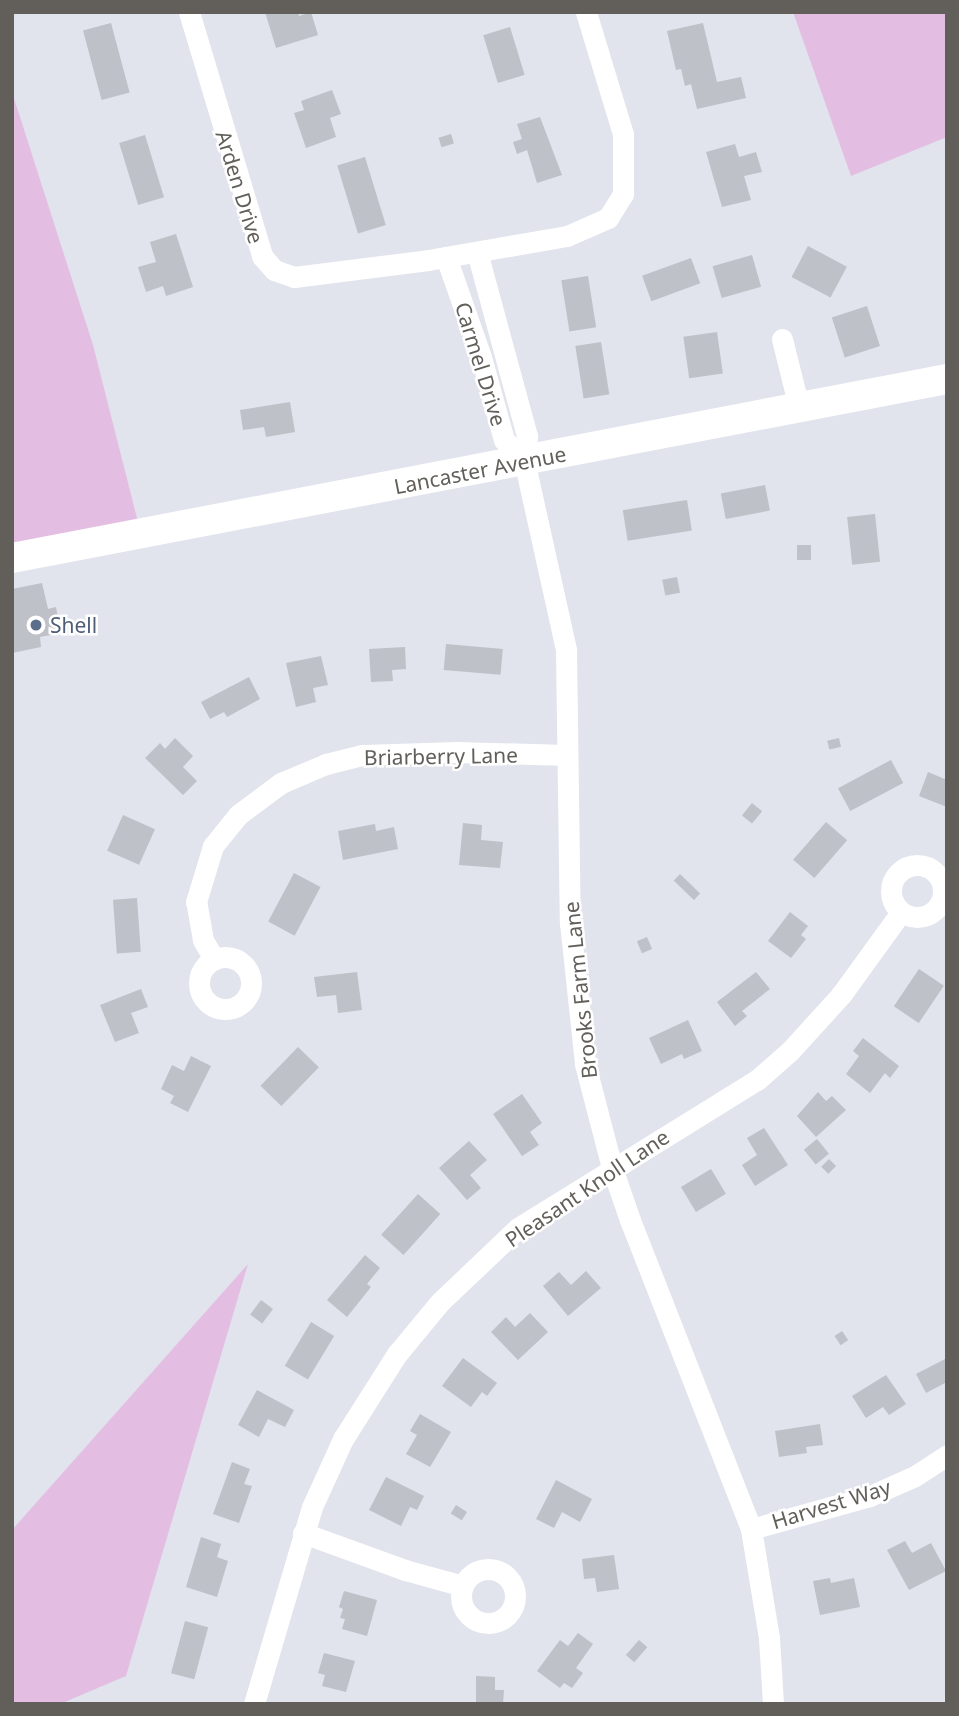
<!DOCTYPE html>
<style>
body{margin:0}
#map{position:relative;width:959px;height:1716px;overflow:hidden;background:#e1e3ed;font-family:"Noto Sans",sans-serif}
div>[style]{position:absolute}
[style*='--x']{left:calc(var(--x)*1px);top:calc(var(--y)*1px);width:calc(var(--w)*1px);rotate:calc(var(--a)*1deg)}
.green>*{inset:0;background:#e4bee2}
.building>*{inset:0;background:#bec1c7;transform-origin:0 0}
.minor>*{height:21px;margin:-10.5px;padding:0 10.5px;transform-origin:10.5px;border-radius:10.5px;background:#fff}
.minor>.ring{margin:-10.5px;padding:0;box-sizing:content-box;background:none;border:21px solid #fff;border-radius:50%}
.secondary>*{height:30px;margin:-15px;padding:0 15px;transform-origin:15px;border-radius:15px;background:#fff}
.dots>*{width:19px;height:19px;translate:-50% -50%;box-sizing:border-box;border:4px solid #fff;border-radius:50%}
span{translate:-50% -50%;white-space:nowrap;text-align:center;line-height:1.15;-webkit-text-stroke:5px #fff;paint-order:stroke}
.street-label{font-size:21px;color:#625f5a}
.service-label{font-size:21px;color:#4e5e75}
.left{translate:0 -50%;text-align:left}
.frame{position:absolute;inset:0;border:14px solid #625f5a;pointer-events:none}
</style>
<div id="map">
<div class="green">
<i style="clip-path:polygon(793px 12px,947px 12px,947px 137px,851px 176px)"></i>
<i style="clip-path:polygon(12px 92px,93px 345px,139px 526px,12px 550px)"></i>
<i style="clip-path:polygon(248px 1264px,126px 1676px,60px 1704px,12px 1704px,12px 1530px)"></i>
</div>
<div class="building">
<i style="clip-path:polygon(265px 12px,298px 12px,299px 16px,311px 12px,318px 35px,276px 48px)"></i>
<i style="left:111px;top:23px;width:72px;height:29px;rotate:75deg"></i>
<i style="clip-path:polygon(703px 23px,717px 82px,741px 77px,746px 98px,697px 109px,691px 84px,685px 86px,681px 69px,676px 70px,667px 31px)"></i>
<i style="left:510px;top:27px;width:50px;height:28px;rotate:73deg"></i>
<i style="clip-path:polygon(332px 90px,341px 114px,330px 118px,336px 137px,306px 148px,294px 113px,304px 110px,301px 101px)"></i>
<i style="clip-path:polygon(540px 117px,562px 175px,537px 183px,527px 150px,517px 154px,513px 142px,522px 139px,517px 124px)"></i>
<i style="left:451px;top:134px;width:10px;height:13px;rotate:73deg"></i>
<i style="left:145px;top:135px;width:65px;height:27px;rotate:73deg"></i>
<i style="clip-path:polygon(735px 144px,739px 157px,756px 152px,762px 172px,744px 176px,751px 200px,722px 207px,706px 152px)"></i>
<i style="left:365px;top:157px;width:71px;height:29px;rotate:73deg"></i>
<i style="clip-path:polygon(176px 234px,193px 287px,166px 296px,163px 286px,146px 292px,138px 267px,156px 262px,150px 242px)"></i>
<i style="left:808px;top:246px;width:44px;height:35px;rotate:28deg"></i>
<i style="left:752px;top:255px;width:33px;height:41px;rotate:74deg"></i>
<i style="left:691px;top:258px;width:27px;height:52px;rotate:70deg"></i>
<i style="left:588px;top:276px;width:52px;height:27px;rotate:81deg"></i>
<i style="left:867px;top:306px;width:42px;height:37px;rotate:72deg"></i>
<i style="left:717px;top:332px;width:42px;height:34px;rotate:82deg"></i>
<i style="left:601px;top:342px;width:53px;height:26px;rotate:81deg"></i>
<i style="clip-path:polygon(290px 402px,295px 432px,266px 437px,264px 427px,243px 430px,240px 410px)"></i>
<i style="left:765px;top:485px;width:26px;height:45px;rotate:79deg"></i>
<i style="left:687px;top:500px;width:31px;height:65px;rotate:81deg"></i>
<i style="left:875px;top:514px;width:48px;height:28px;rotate:84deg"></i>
<i style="left:797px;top:545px;width:14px;height:15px"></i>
<i style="left:677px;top:577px;width:16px;height:15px;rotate:79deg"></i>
<i style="clip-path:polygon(42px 583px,48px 609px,56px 607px,61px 633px,40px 637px,41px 647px,12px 653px,12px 589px)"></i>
<i style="left:446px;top:644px;width:57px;height:26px;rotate:5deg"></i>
<i style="clip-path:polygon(405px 647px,406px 669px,392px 670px,393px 681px,371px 682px,369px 649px)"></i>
<i style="clip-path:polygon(321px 656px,328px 685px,313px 688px,316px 702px,296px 707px,286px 663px)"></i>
<i style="clip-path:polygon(249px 677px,260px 699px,227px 717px,224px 712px,210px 719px,201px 702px)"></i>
<i style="clip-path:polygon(175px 738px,193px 756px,183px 767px,197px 781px,183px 795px,145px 758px,160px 743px,165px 749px)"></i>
<i style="left:839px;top:738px;width:9px;height:12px;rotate:77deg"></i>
<i style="left:891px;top:760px;width:26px;height:60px;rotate:62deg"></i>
<i style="clip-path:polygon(928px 772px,947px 780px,947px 807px,919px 796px)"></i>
<i style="left:752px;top:803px;width:13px;height:16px;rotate:39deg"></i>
<i style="left:123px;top:815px;width:35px;height:39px;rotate:24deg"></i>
<i style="left:826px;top:822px;width:28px;height:50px;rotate:41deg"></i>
<i style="clip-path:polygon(463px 823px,482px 825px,481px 840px,503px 842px,500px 868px,459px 865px)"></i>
<i style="clip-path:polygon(375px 824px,376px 831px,394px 827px,398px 849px,343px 860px,338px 831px)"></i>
<i style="left:294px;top:873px;width:30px;height:55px;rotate:28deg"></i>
<i style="left:680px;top:874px;width:28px;height:9px;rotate:44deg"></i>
<i style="left:137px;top:898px;width:54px;height:24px;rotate:86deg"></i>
<i style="clip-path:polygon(790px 912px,808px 926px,801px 935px,806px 939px,791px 958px,768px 941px)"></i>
<i style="left:647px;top:937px;width:13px;height:11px;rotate:67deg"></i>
<i style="left:919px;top:969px;width:30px;height:45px;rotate:34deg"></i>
<i style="clip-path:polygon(357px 972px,362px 1010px,338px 1013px,336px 995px,317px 997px,314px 977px)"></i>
<i style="clip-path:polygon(756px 972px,770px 989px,742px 1011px,747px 1016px,735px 1026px,717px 1002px)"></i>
<i style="clip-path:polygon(141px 989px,148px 1007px,131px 1013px,139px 1033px,115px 1042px,100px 1005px)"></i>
<i style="clip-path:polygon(688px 1020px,702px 1051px,684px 1059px,682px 1054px,661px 1064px,649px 1038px)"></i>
<i style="clip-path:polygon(863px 1038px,899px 1066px,890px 1078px,885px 1073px,870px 1093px,846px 1074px,859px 1056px,853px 1051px)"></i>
<i style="left:298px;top:1047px;width:29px;height:54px;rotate:44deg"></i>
<i style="clip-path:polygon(191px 1056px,211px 1066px,188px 1112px,170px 1103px,174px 1096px,161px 1089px,172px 1065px,184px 1071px)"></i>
<i style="clip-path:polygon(818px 1092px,826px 1101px,832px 1096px,846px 1110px,816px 1137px,797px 1116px)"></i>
<i style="clip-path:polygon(522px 1094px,542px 1123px,530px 1132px,539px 1145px,522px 1156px,493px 1114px)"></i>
<i style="clip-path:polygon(764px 1128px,788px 1165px,755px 1186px,742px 1165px,757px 1155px,747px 1138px)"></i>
<i style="left:817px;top:1139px;width:19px;height:17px;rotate:51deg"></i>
<i style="clip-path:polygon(469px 1141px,487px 1160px,470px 1175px,481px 1188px,467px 1200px,439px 1168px)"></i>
<i style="left:829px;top:1159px;width:10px;height:11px;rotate:45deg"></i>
<i style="left:711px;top:1169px;width:29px;height:35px;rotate:59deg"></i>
<i style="left:418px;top:1194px;width:30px;height:55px;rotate:42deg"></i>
<i style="clip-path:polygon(365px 1255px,380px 1268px,367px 1284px,371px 1287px,347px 1317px,327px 1300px)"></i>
<i style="clip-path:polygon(586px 1271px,601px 1288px,568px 1316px,543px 1286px,559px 1272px,571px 1285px)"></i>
<i style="left:261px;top:1300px;width:15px;height:18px;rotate:37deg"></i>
<i style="clip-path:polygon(530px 1313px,548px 1332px,518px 1360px,491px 1332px,506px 1317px,515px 1327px)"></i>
<i style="left:311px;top:1322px;width:27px;height:51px;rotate:31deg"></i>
<i style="left:842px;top:1331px;width:11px;height:9px;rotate:56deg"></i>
<i style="clip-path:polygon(463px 1358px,497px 1383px,487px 1396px,482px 1392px,471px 1407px,442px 1386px)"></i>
<i style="clip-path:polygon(947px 1358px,947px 1382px,926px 1393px,916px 1374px)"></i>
<i style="clip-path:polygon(886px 1375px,906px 1404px,889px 1415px,883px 1407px,866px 1418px,852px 1396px)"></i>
<i style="clip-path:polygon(257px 1390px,294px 1410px,285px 1427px,268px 1419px,259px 1437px,238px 1425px)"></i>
<i style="clip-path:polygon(420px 1414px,451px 1432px,430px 1467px,406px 1454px,417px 1435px,410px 1431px)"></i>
<i style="clip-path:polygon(820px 1424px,823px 1445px,806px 1447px,807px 1453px,779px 1457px,775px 1431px)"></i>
<i style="clip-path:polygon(232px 1462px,250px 1469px,244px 1484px,252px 1486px,239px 1523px,213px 1514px)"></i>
<i style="clip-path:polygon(386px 1477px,424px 1496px,417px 1510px,410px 1507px,401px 1526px,369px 1510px)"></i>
<i style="clip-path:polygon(556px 1480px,592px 1499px,580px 1522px,562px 1512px,554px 1528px,536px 1519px)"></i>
<i style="left:456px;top:1505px;width:13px;height:10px;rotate:32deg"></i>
<i style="clip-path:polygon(201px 1537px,221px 1544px,217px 1557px,228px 1561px,217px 1597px,186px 1587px)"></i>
<i style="clip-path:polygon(905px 1541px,912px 1553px,931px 1543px,946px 1571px,909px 1590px,887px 1550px)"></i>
<i style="clip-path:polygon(614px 1555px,619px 1589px,597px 1592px,595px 1578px,584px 1579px,582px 1559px)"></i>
<i style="clip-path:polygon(830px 1578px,831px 1583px,854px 1578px,860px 1607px,820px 1615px,813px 1581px)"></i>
<i style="clip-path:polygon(344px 1591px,377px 1600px,367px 1636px,342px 1629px,345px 1619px,340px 1618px,343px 1609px,339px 1607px)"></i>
<i style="left:185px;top:1621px;width:24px;height:54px;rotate:15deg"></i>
<i style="clip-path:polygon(578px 1633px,593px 1644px,576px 1668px,583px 1673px,572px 1688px,564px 1683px,560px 1688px,537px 1671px,560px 1640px,568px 1646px)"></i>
<i style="left:639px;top:1640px;width:11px;height:20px;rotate:41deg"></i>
<i style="clip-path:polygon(324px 1653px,355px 1661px,346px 1692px,322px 1686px,325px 1675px,318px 1673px)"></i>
<i style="clip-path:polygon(476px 1676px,495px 1677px,495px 1690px,504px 1690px,503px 1704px,476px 1704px)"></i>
</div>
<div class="minor">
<i style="--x:189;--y:12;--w:255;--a:73.3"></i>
<i style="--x:262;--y:256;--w:18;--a:49"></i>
<i style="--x:274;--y:270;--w:21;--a:19"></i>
<i style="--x:294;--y:277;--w:135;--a:-7.2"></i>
<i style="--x:428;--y:260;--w:141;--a:-9.8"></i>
<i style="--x:567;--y:236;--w:45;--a:-23.7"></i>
<i style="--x:608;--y:218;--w:28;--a:-58"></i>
<i style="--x:623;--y:194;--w:60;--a:-90"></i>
<i style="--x:623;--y:134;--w:127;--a:-106.9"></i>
<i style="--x:477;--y:252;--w:191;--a:74.8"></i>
<i style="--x:527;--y:436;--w:24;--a:97"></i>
<i style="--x:524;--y:460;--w:195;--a:77.5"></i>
<i style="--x:566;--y:650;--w:273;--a:89.2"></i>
<i style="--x:570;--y:923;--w:142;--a:83.9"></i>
<i style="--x:585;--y:1064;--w:107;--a:75.4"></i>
<i style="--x:612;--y:1168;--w:55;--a:70.9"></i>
<i style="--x:630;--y:1220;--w:332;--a:68.6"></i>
<i style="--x:751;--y:1529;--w:110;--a:80.6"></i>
<i style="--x:769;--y:1638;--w:66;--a:86.5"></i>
<i style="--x:446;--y:257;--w:106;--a:70.7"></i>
<i style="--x:481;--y:357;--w:86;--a:74.5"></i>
<i style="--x:504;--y:440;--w:28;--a:45"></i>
<i style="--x:782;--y:339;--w:70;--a:76"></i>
<i class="ring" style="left:891px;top:865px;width:31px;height:31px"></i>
<i class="ring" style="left:199px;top:957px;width:31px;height:31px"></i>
<i style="--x:214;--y:959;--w:22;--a:-120"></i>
<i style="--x:203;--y:940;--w:39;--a:-100"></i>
<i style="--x:196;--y:902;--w:59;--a:-73.1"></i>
<i style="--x:213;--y:846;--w:40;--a:-51"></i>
<i style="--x:238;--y:815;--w:54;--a:-36.7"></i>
<i style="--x:281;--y:783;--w:49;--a:-22.9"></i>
<i style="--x:326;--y:764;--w:38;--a:-14"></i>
<i style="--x:363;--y:755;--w:93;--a:-1.8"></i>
<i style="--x:456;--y:752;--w:111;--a:1.5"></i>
<i style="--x:751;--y:1529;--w:123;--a:-15.5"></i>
<i style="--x:870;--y:1496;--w:49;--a:-24"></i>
<i style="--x:915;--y:1476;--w:38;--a:-33"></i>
<i style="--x:303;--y:1533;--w:109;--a:19.9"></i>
<i style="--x:405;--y:1570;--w:60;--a:15.4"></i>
<i class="ring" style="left:461px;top:1569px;width:33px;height:33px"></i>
<i style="--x:254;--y:1704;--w:205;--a:-73.6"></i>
<i style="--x:312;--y:1507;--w:75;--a:-65.5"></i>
<i style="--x:343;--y:1439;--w:101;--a:-57.6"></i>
<i style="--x:397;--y:1354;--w:67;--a:-50.4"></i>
<i style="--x:440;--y:1302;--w:108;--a:-43.5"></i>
<i style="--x:518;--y:1228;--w:281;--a:-31.8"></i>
<i style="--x:757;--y:1080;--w:44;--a:-41.3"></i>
<i style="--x:790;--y:1051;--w:76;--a:-47.7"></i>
<i style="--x:841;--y:995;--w:102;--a:-54.1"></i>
</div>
<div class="secondary">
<i style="--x:12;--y:558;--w:952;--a:-10.84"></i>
</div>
<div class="dots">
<i style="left:36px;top:625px;background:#5c6f8a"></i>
</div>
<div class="street-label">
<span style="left:240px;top:187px;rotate:73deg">Arden Drive</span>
<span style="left:481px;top:364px;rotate:73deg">Carmel Drive</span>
<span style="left:480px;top:470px;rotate:-11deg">Lancaster Avenue</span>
<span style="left:441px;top:756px;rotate:-1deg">Briarberry Lane</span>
<span style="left:580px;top:990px;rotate:-96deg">Brooks Farm Lane</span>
<span style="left:587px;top:1188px;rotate:-34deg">Pleasant Knoll Lane</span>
<span style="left:831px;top:1504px;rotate:-17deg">Harvest Way</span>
</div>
<div class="service-label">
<span class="left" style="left:50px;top:625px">Shell</span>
</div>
<div class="frame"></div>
</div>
